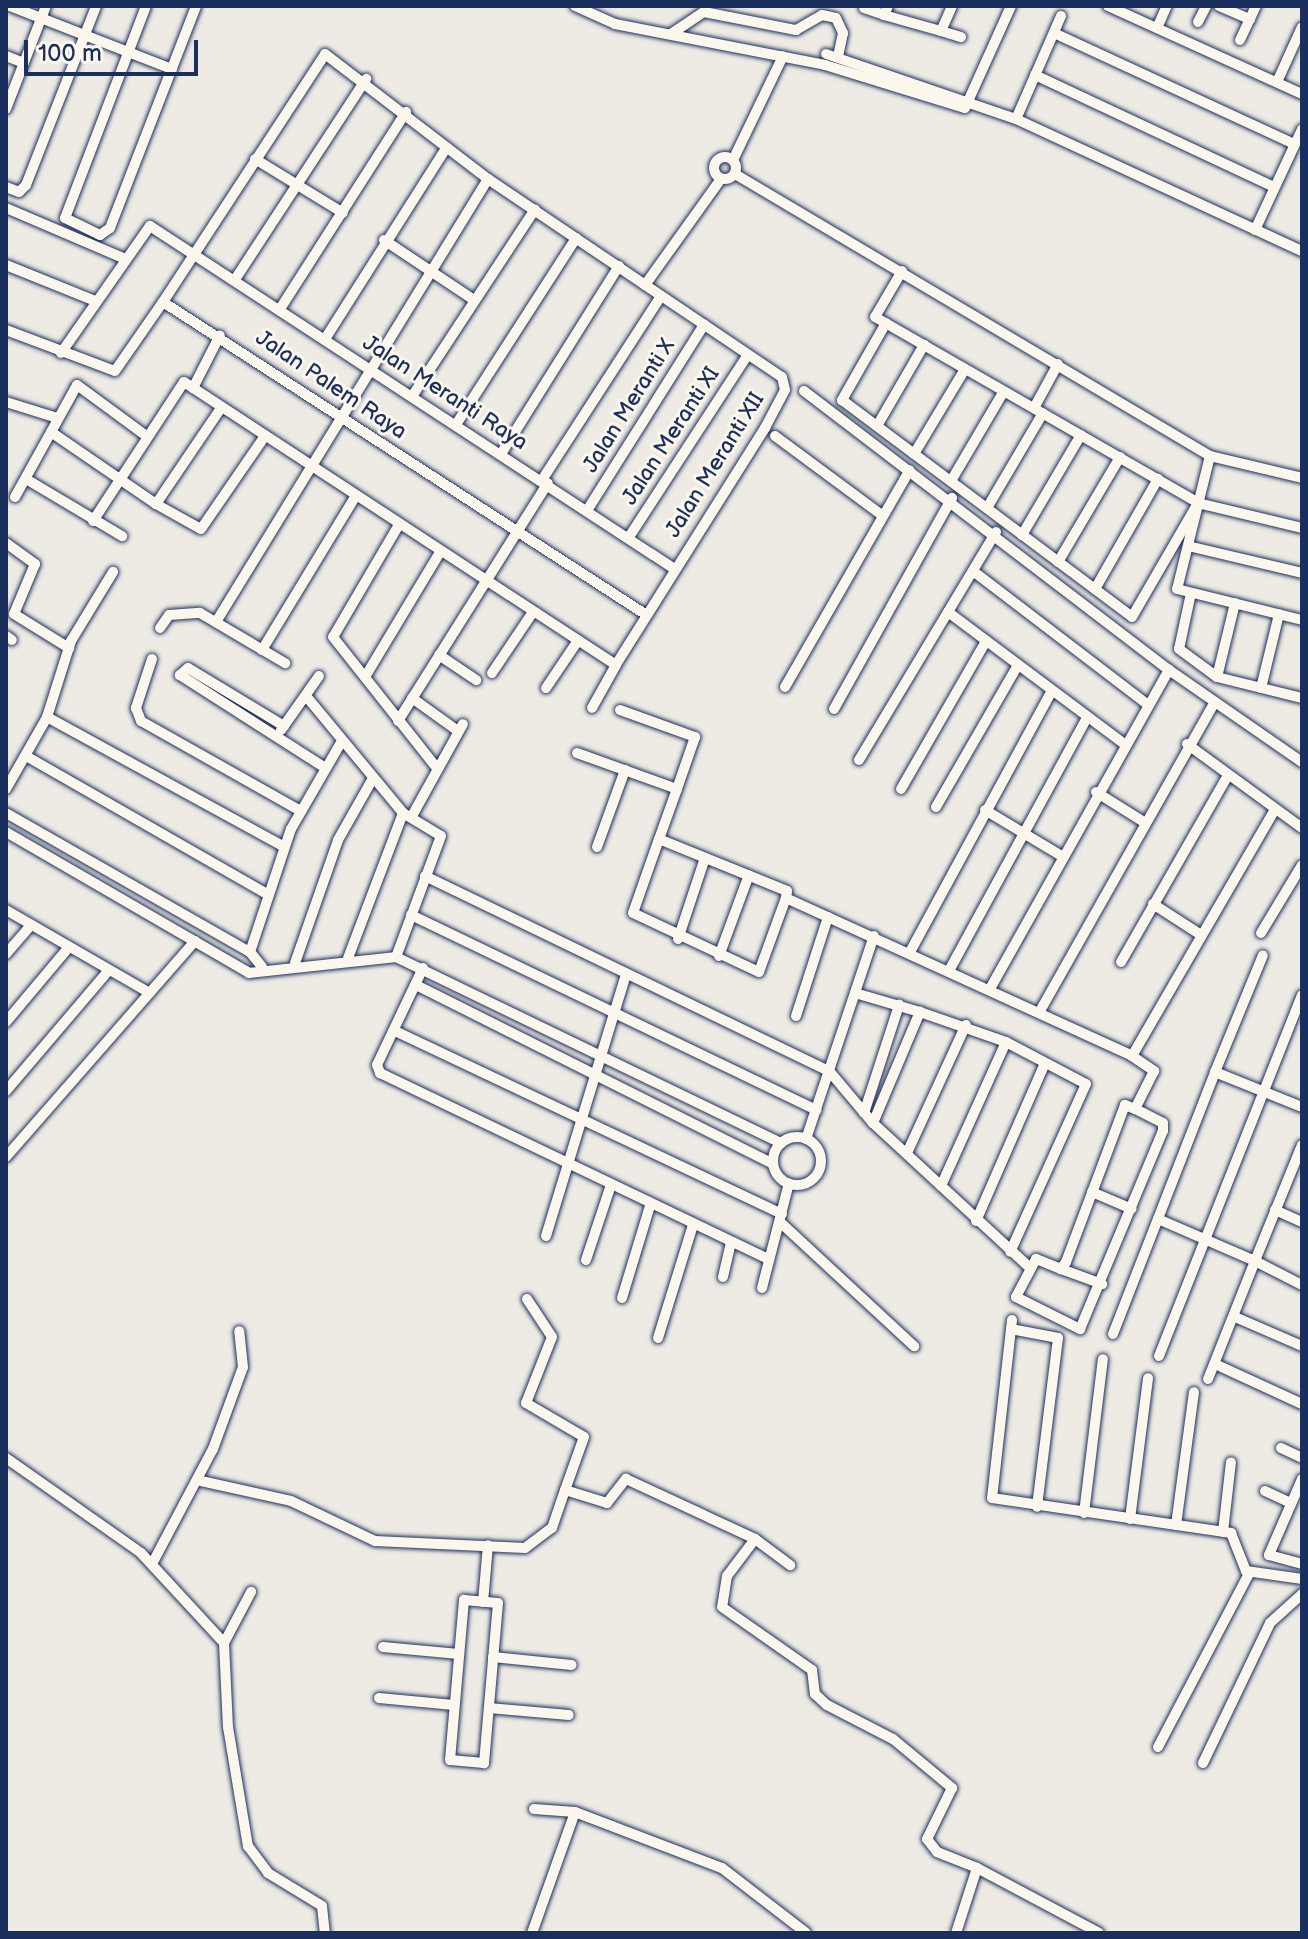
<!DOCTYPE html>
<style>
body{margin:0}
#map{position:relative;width:1308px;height:1939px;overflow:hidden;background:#eeebe4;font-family:"Balsamiq Sans",sans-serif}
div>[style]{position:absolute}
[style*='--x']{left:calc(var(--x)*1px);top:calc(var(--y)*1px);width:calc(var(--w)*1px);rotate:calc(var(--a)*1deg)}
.roads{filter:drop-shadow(0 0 2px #1b2f5e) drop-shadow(0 0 2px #1b2f5e)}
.minor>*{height:10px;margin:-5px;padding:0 5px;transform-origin:5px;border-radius:5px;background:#fbf7ec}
.minor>.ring{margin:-5px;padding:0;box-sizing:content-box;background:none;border:10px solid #fbf7ec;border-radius:50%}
span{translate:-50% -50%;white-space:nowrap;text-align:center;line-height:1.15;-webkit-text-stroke:6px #fbf7ec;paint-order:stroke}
.street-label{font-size:22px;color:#1b2f5e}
.frame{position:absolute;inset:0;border:8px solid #1b2f5e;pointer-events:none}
.scale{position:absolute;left:24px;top:40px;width:174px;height:36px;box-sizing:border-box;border:4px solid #1b2f5e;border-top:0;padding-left:10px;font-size:24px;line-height:28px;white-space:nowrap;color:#1b2f5e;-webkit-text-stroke:6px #fbf7ec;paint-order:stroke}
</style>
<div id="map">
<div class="roads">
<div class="minor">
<i style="--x:10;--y:6;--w:174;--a:21.3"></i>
<i style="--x:146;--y:6;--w:227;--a:110.9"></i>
<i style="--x:65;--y:218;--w:39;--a:26"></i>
<i style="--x:100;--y:235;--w:12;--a:-35"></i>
<i style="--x:110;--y:228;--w:238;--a:-68.8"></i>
<i style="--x:575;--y:6;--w:44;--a:24.2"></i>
<i style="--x:615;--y:24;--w:214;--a:11"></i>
<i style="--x:825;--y:65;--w:146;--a:17.1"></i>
<i style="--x:965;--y:108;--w:112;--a:-65.7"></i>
<i style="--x:888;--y:6;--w:10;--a:114"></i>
<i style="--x:884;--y:15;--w:59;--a:15.7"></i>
<i style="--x:941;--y:31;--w:27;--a:-66"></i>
<i style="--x:1108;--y:6;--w:213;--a:24.4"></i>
<i style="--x:1219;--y:6;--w:34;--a:23"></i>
<i style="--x:864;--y:8;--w:21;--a:19"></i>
<i style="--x:1061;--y:16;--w:112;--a:113.6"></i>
<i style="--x:1016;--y:119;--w:315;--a:24.8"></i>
<i style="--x:1198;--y:22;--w:18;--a:-63"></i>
<i style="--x:1157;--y:28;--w:24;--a:-66"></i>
<i style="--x:941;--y:31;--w:21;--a:17"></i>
<i style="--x:1054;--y:33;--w:264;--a:24.8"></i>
<i style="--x:671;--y:34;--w:40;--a:-34"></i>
<i style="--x:704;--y:12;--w:94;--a:11.1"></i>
<i style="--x:796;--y:30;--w:30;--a:-30"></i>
<i style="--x:822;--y:15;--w:14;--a:12"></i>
<i style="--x:836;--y:18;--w:17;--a:65"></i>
<i style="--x:843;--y:33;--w:25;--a:102"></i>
<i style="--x:1240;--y:40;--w:38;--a:-65"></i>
<i style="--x:826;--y:54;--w:201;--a:18.9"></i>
<i style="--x:6;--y:56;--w:19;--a:21"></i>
<i style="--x:1035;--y:75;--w:264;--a:25.1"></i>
<i style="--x:1277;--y:82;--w:60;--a:-65.6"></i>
<i style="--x:6;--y:109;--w:110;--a:-68.8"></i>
<i class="ring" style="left:714px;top:157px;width:12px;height:12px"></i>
<i style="--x:255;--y:159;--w:103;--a:31.5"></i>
<i style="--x:733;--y:160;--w:115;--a:-64.3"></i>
<i style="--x:735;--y:174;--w:552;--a:30.7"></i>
<i style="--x:1210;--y:456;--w:95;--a:13.4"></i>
<i style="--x:6;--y:187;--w:14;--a:21"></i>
<i style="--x:19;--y:192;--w:10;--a:-45"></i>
<i style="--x:26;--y:185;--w:192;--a:-68.6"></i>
<i style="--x:6;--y:208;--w:127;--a:23.1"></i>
<i style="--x:1255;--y:230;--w:111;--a:-65"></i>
<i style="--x:384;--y:240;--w:108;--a:33.7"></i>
<i style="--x:6;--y:265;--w:96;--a:22"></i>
<i style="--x:902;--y:271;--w:53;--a:120.4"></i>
<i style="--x:875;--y:317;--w:373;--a:29.9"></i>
<i style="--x:1198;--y:503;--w:107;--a:13.5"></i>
<i style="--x:236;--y:278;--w:238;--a:-56.8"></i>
<i style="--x:645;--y:285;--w:130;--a:-54.4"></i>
<i style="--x:163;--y:302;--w:296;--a:-56.8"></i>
<i style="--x:325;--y:54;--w:205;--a:37.5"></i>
<i style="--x:488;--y:179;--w:354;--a:34"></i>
<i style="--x:782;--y:377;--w:13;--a:77"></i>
<i style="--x:785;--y:390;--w:43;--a:117.8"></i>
<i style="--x:765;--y:428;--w:280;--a:122.2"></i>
<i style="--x:280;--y:309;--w:234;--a:-57.4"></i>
<i style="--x:886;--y:323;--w:89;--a:119.7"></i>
<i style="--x:842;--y:400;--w:362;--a:36.8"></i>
<i style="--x:1132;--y:617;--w:132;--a:-59.9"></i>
<i style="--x:6;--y:330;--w:116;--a:20.6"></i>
<i style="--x:115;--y:371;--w:84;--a:-55.2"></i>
<i style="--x:163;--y:302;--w:574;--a:32.92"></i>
<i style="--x:325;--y:339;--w:227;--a:-57.6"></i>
<i style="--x:61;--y:353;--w:155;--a:-55"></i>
<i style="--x:150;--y:226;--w:625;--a:33.18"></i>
<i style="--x:193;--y:388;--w:59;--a:-63"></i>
<i style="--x:804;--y:391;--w:459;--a:37.4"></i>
<i style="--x:413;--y:395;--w:222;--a:-56.7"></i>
<i style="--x:6;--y:402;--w:53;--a:17.4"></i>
<i style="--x:1034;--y:408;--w:50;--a:-61.4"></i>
<i style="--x:457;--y:423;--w:220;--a:-57.2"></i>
<i style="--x:877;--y:426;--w:94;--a:-59.9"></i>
<i style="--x:51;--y:432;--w:127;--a:34.4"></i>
<i style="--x:156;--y:504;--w:116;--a:-55.9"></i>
<i style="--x:775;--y:436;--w:134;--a:36.5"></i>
<i style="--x:501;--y:454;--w:222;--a:-57.9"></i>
<i style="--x:914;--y:454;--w:99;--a:-59"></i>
<i style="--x:1210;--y:456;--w:137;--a:103.9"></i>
<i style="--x:1177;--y:589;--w:129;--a:13.9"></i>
<i style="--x:26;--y:479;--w:112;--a:30.7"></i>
<i style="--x:542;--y:480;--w:219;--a:-57.1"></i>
<i style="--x:951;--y:481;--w:104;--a:-59.5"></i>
<i style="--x:15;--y:497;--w:128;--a:-61"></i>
<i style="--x:77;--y:385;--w:84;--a:36.3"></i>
<i style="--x:156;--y:504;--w:51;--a:29.1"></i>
<i style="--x:201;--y:529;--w:113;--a:-55.5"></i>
<i style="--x:987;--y:508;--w:110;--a:-59.5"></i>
<i style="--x:588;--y:509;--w:218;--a:-57.8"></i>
<i style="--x:93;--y:521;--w:166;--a:-56.8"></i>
<i style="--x:184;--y:382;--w:516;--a:33.23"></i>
<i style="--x:616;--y:665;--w:49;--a:119.2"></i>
<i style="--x:397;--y:528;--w:126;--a:120.4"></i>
<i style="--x:333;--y:637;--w:166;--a:51.6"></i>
<i style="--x:1022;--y:535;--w:116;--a:-59.5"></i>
<i style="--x:629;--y:537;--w:216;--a:-56.9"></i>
<i style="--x:6;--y:543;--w:36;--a:36"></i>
<i style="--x:35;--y:564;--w:54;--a:112.8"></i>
<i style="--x:14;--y:614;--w:65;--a:31.7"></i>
<i style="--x:1188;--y:546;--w:117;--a:13.3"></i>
<i style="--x:1058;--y:562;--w:122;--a:-59.4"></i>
<i style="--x:973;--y:571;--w:220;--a:37.4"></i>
<i style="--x:1095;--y:589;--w:127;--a:-60.2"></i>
<i style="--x:1191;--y:593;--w:57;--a:102.1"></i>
<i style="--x:1179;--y:649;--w:47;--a:36.4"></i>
<i style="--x:1217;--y:677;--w:88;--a:13.9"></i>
<i style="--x:948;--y:612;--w:219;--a:36.8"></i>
<i style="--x:216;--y:622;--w:520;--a:-58.45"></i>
<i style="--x:160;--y:628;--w:16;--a:-55"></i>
<i style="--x:169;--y:615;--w:31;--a:-4"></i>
<i style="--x:200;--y:613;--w:99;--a:30.5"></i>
<i style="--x:6;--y:636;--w:7;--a:34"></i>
<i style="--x:262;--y:650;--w:179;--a:-58.7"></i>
<i style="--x:439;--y:655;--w:45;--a:34"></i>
<i style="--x:152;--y:659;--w:52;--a:108.1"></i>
<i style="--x:136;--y:708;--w:14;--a:69"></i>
<i style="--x:141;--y:721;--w:181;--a:29.4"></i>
<i style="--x:492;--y:673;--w:73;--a:-56.1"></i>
<i style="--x:365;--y:677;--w:144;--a:-59"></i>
<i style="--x:1217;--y:677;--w:76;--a:-76.3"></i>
<i style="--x:785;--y:687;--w:250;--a:-60.1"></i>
<i style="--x:546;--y:688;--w:55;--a:-56"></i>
<i style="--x:1261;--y:688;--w:76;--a:-76.3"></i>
<i style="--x:306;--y:696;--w:152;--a:50.3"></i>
<i style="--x:403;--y:813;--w:44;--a:31.2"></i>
<i style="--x:441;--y:836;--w:129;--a:110.4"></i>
<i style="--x:412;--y:698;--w:57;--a:35.7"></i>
<i style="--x:834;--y:709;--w:242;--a:-60.8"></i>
<i style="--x:620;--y:710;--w:80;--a:19.8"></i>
<i style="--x:695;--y:737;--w:55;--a:109.1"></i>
<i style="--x:47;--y:717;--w:80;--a:-72.5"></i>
<i style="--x:71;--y:641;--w:81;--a:-58.7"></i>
<i style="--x:398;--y:721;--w:281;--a:-57.8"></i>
<i style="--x:284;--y:726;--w:112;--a:-148.9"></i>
<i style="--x:188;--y:668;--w:11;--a:139"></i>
<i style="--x:180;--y:675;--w:167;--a:32.6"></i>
<i style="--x:281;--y:730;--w:66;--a:-54.9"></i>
<i style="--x:1187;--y:744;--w:142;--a:36.1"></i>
<i style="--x:577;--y:753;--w:106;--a:19.8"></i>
<i style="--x:677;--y:789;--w:53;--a:109.8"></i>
<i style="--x:26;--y:756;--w:278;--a:29.8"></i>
<i style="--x:859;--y:760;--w:266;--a:-59"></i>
<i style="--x:6;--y:789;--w:83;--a:-60.3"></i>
<i style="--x:47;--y:717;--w:270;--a:28.7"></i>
<i style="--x:901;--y:789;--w:171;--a:-60.1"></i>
<i style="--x:1096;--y:792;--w:57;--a:32"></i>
<i style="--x:936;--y:807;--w:164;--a:-60"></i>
<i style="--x:985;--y:810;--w:87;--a:31"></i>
<i style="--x:6;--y:813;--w:281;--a:29.7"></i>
<i style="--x:250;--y:952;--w:19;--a:51"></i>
<i style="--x:412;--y:816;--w:105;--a:-61"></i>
<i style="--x:6;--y:832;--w:281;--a:30.1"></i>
<i style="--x:249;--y:973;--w:148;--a:-6.2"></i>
<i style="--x:396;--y:957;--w:428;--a:25.8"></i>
<i style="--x:597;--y:847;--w:82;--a:-70"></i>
<i style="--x:425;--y:876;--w:450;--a:25.8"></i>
<i style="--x:830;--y:1072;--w:67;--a:49.9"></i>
<i style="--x:873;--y:1123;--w:214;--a:42.7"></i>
<i style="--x:786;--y:898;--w:7;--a:-82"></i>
<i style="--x:787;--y:891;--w:138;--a:-157.9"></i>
<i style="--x:659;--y:839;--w:78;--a:109.4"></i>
<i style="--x:633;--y:913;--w:139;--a:25.1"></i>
<i style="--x:759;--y:972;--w:79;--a:-70"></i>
<i style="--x:786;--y:898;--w:380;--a:24.5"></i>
<i style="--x:1132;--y:1056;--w:285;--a:-59.9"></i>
<i style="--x:1153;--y:904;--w:54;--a:32.8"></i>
<i style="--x:6;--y:910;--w:166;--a:30"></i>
<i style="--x:411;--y:915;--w:450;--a:25.7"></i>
<i style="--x:1261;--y:933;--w:79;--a:-58.9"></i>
<i style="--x:678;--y:939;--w:85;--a:-71.6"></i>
<i style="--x:250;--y:952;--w:130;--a:-71.6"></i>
<i style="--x:291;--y:829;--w:98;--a:-60"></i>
<i style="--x:910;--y:952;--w:297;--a:-61.5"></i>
<i style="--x:6;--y:954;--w:38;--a:-49"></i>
<i style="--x:719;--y:956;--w:86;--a:-69.7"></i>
<i style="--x:348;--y:958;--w:155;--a:-69.2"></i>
<i style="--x:1121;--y:962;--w:215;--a:-60.2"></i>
<i style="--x:295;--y:963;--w:130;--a:-70.7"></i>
<i style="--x:338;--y:840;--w:69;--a:-60.5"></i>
<i style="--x:423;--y:968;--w:107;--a:115.4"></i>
<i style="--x:377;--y:1065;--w:9;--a:69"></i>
<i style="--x:380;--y:1073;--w:430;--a:25.6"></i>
<i style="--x:950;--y:969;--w:286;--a:-61.4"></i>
<i style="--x:416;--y:985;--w:399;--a:26.6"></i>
<i style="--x:991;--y:987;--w:364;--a:-60.7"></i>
<i style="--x:1169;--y:670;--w:162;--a:34.7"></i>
<i style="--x:855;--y:993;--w:68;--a:16.3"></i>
<i style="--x:1040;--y:1011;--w:354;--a:-60.5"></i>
<i style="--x:796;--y:1016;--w:104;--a:-72.1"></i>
<i style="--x:6;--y:1022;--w:98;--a:-50"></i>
<i style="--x:395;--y:1031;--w:428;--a:25.3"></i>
<i style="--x:1132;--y:1056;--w:27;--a:34"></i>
<i style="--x:1154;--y:1071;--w:42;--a:116.6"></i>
<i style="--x:1135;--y:1109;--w:11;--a:-158"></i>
<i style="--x:1125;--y:1105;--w:168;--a:110.6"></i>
<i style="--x:1066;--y:1262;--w:9;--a:126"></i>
<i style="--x:1061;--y:1269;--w:27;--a:-158"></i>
<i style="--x:1036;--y:1259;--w:43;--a:117.8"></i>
<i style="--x:1016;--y:1297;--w:72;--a:26.6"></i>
<i style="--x:1080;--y:1329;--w:215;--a:-67.3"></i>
<i style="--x:1163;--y:1131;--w:8;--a:-90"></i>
<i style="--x:1163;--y:1123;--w:31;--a:-153"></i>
<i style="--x:1215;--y:1072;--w:126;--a:-67.7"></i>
<i style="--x:6;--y:1091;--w:159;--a:-49.6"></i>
<i style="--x:864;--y:1113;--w:114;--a:-72"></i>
<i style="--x:873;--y:1123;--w:121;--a:-67.1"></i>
<i style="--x:920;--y:1012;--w:91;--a:19.2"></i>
<i style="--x:1006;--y:1042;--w:90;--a:27.7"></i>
<i style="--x:1086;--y:1084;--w:184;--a:114.3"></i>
<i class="ring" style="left:773px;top:1137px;width:38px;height:38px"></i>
<i style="--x:806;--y:1139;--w:214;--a:-71.5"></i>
<i style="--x:1302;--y:1145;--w:125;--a:112.1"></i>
<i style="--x:1255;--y:1261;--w:53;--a:27.1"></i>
<i style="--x:907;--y:1153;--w:141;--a:-65.3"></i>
<i style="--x:6;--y:1157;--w:287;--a:-48.8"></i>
<i style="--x:941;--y:1186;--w:158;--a:-65.7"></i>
<i style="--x:1092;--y:1192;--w:43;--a:23"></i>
<i style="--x:1275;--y:1210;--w:30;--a:24"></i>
<i style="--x:1158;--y:1219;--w:106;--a:23.4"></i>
<i style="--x:1255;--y:1261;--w:127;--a:111.7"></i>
<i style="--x:976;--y:1221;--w:172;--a:-66.4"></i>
<i style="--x:780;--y:1222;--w:183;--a:42.8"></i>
<i style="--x:546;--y:1236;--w:274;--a:-73"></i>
<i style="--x:586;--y:1260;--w:76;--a:-71.6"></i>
<i style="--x:1061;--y:1269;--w:44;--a:20.1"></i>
<i style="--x:723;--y:1277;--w:36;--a:-77"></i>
<i style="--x:762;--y:1288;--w:108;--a:-75.6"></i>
<i style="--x:622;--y:1298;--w:96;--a:-73.1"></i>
<i style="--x:527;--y:1299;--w:45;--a:56.7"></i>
<i style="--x:552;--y:1337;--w:71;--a:111.5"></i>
<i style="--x:526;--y:1403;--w:67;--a:30.4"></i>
<i style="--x:584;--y:1437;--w:56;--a:109.7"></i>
<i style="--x:1235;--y:1317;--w:73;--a:23.4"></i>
<i style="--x:1012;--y:1320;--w:179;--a:96.4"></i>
<i style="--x:992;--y:1498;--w:242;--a:8.3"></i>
<i style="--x:1231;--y:1533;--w:41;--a:68.5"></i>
<i style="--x:1246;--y:1571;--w:57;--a:8.1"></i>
<i style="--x:1011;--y:1329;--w:48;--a:10.8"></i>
<i style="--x:1058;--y:1338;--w:170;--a:97.1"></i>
<i style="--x:1113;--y:1334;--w:281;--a:-68.7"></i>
<i style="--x:1215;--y:1072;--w:94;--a:21.9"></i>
<i style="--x:658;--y:1338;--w:118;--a:-72.8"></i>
<i style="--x:1159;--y:1356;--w:388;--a:-68.4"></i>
<i style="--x:1215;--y:1364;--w:96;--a:24.7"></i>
<i style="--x:1281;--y:1448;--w:23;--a:25"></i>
<i style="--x:6;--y:1458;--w:165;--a:35.1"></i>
<i style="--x:141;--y:1553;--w:122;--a:47.3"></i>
<i style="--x:224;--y:1643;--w:84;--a:87.3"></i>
<i style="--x:228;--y:1727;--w:121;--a:80.5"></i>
<i style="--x:248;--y:1846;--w:34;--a:53"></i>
<i style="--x:268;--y:1873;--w:63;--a:31.4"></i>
<i style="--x:322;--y:1906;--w:27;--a:84"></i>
<i style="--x:1302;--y:1479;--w:83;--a:113.5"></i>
<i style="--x:1269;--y:1555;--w:34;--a:15"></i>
<i style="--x:201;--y:1481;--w:92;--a:12.5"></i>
<i style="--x:291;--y:1501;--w:93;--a:25.5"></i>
<i style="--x:375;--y:1541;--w:150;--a:2.7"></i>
<i style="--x:525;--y:1548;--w:34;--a:-37"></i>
<i style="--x:552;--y:1528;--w:40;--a:-71.1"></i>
<i style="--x:565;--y:1490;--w:44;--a:17.2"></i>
<i style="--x:607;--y:1503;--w:31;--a:-52"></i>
<i style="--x:626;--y:1479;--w:142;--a:24.9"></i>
<i style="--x:755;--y:1539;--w:46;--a:127.1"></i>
<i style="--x:727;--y:1576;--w:31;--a:99"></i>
<i style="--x:722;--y:1607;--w:110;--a:35"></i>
<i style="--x:812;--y:1670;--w:24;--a:83"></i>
<i style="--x:815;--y:1694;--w:16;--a:43"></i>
<i style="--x:827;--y:1705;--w:74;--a:27.3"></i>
<i style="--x:893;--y:1739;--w:77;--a:39.7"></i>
<i style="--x:952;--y:1788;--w:57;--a:116.1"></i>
<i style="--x:927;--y:1839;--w:16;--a:52"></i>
<i style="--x:937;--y:1852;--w:43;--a:21.8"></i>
<i style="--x:977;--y:1868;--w:68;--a:107.9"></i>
<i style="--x:1265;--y:1491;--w:29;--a:25"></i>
<i style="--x:1084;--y:1513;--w:155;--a:-83"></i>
<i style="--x:1130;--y:1519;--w:142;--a:-82.7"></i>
<i style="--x:1176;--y:1525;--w:134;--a:-82.3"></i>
<i style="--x:1223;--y:1532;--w:70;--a:-83.5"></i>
<i style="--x:755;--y:1539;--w:44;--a:36.6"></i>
<i style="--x:152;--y:1564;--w:130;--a:-62.1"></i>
<i style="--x:213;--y:1449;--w:87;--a:-69.9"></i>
<i style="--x:243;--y:1367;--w:36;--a:-96"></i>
<i style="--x:464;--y:1600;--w:34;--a:5"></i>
<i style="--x:498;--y:1603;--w:161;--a:95"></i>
<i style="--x:484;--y:1763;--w:34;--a:-175"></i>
<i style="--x:450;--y:1760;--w:161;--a:-85"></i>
<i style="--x:483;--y:1602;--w:57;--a:-85"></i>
<i style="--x:224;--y:1643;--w:58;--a:-62.1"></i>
<i style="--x:383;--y:1647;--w:76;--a:5.3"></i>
<i style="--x:493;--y:1657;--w:79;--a:5.8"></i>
<i style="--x:379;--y:1698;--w:75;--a:5.3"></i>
<i style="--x:489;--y:1708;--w:80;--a:5"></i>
<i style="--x:1158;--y:1747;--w:198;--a:-62.3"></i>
<i style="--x:1203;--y:1763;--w:155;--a:-64.4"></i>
<i style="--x:1270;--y:1623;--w:43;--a:-42.2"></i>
<i style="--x:534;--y:1809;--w:41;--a:4.2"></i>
<i style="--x:977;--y:1868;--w:138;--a:28"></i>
<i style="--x:532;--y:1933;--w:128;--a:-70.4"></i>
<i style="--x:575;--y:1812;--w:157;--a:20.9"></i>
<i style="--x:722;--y:1868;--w:106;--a:37.7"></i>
</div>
</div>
<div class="street-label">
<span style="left:331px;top:385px;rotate:34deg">Jalan Palem Raya</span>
<span style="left:445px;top:393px;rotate:33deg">Jalan Meranti Raya</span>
<span style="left:629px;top:406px;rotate:-58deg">Jalan Meranti X</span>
<span style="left:671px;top:436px;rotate:-57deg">Jalan Meranti XI</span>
<span style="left:715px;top:465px;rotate:-58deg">Jalan Meranti XII</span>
</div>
<div class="frame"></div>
<div class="scale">100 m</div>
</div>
